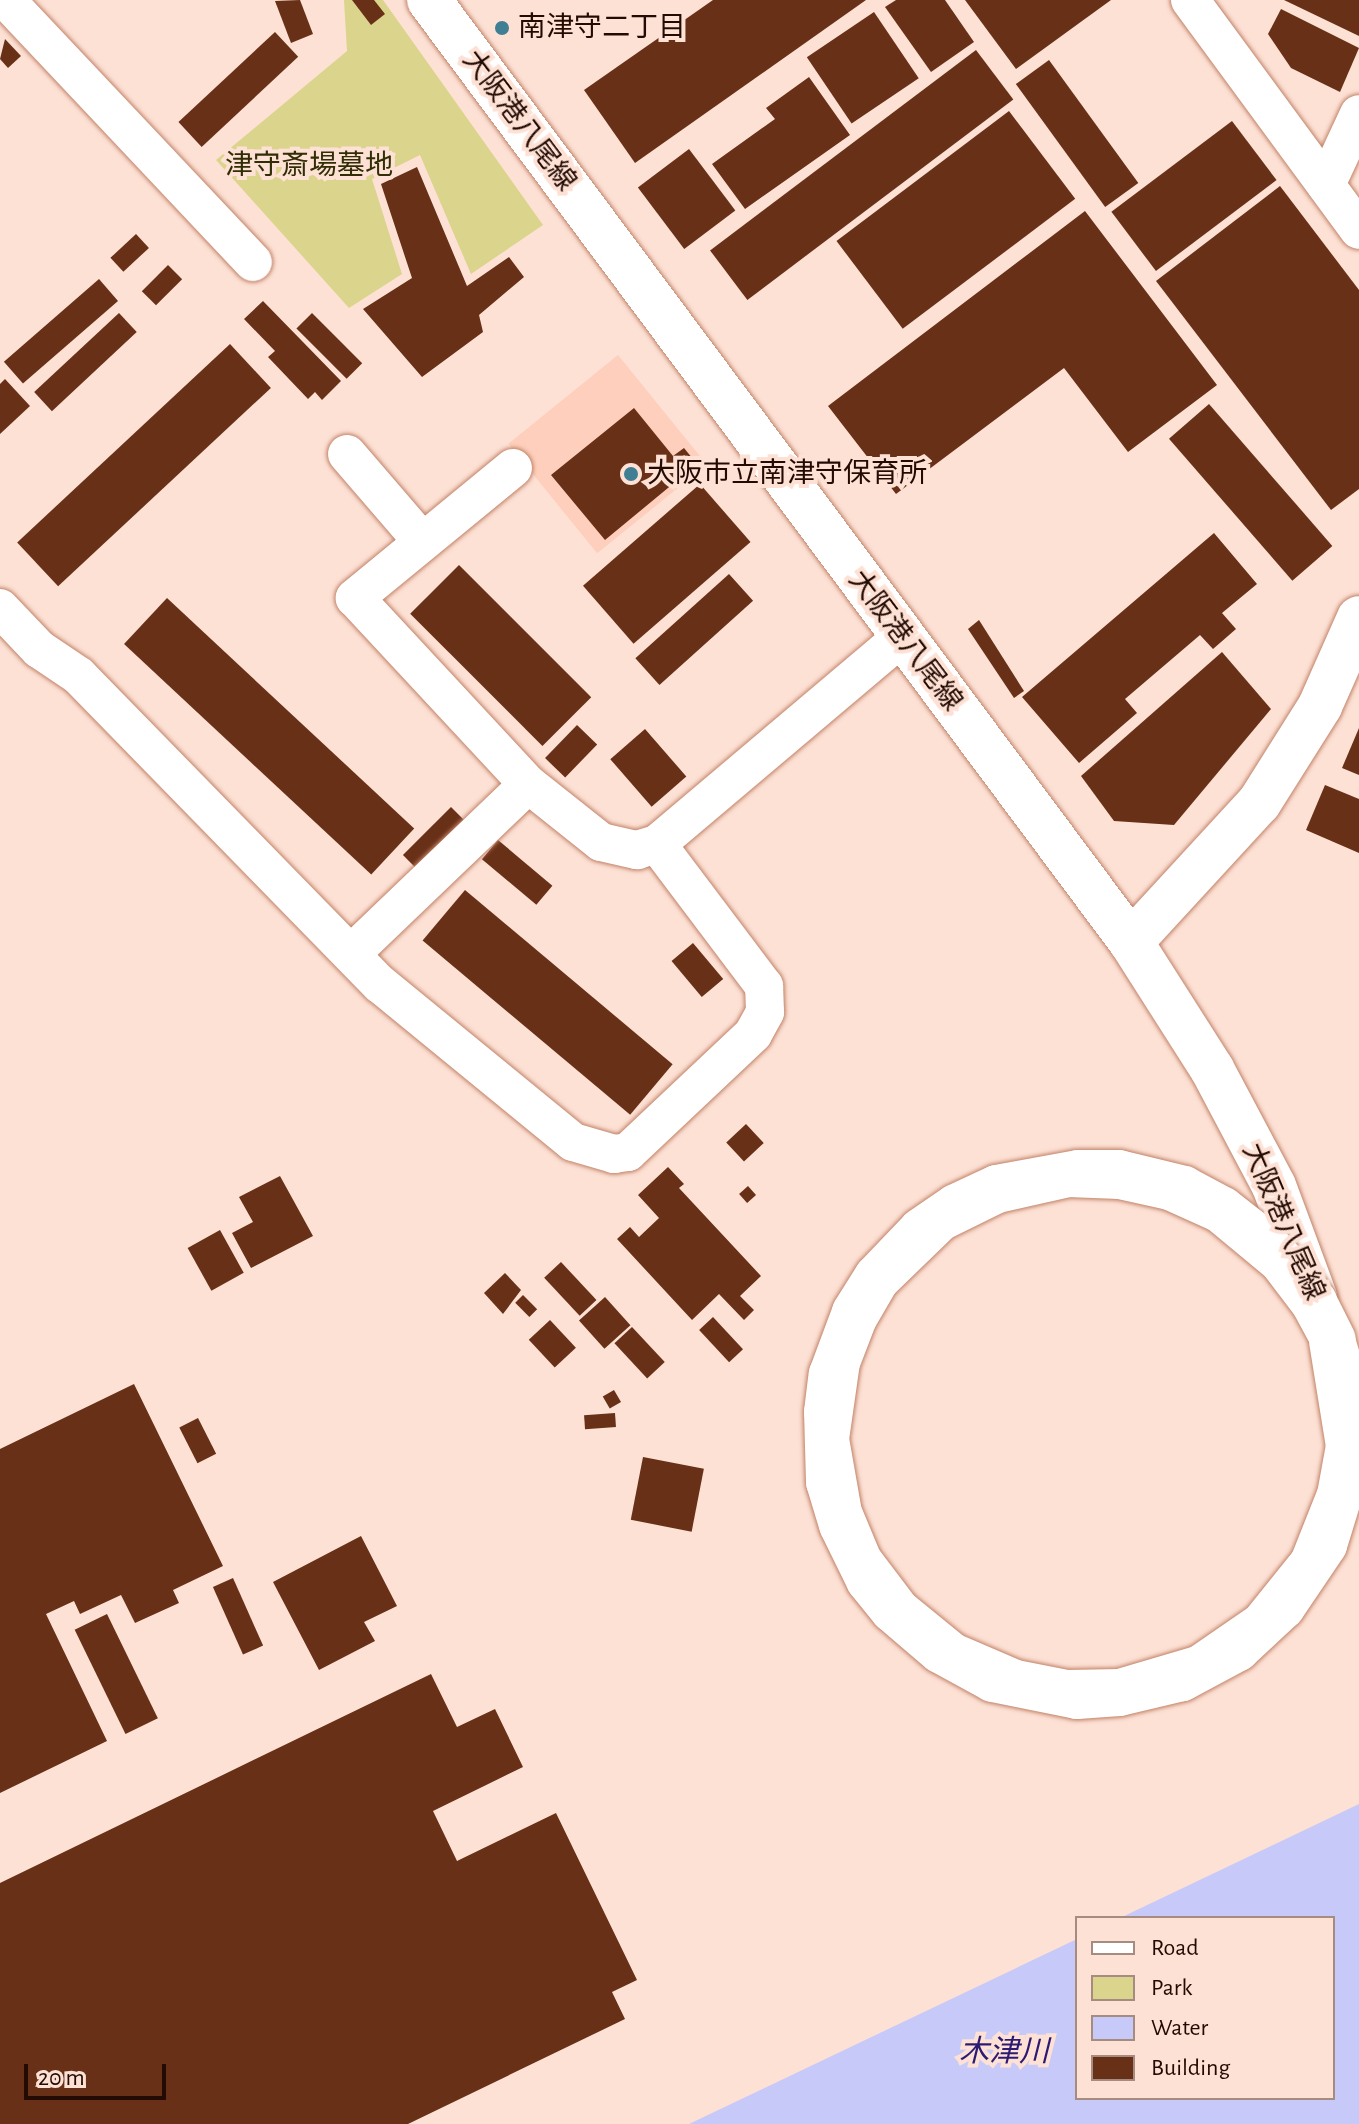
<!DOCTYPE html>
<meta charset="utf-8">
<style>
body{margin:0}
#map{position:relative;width:1359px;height:2124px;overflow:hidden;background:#fde1d5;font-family:"Alegreya Sans","Noto Sans JP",sans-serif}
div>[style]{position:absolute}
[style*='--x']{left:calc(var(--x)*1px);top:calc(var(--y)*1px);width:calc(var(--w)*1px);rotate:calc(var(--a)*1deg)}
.built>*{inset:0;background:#fecfbc;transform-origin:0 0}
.green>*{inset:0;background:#dbd48d}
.water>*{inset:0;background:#c7c9f9}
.building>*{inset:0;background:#683017;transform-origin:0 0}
.roads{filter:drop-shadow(0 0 2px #c28267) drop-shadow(0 0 2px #c28267)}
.street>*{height:38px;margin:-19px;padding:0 19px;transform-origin:19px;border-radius:19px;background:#fff}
.secondary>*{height:44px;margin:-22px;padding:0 22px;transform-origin:22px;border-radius:22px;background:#fff}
.primary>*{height:44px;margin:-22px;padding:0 22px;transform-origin:22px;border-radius:22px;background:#fff}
.bridges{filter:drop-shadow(0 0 2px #c28267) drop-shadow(0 0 2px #c28267)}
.primary-bridge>*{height:44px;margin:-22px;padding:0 22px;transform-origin:22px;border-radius:22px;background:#fff}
.dots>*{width:22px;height:22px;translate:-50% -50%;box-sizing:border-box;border:4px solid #fde1d5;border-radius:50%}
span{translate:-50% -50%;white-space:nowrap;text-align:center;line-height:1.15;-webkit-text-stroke:8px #fde1d5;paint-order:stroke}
.poi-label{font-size:28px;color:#230b03}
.left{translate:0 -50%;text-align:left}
.street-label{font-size:28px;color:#230b03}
.park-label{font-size:28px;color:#312d05}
.water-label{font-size:30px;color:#2c1a73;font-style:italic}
.legend{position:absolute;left:1075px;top:1916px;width:260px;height:184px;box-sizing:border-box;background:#fde1d5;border:2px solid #a68b81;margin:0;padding:10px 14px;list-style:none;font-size:24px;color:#230b03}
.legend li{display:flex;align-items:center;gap:16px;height:40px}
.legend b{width:40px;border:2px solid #a68b81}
.scale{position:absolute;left:24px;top:2064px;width:142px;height:36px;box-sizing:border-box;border:4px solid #230b03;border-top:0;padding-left:10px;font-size:24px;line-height:28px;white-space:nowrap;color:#230b03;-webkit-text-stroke:6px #fde1d5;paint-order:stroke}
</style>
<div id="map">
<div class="built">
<i style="left:618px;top:355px;width:141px;height:141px;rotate:51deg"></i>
</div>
<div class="green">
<i style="clip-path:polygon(344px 0,383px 0,543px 225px,471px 274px,420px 155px,372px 179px,402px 274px,349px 308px,216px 160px,347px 51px)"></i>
</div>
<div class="water">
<i style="clip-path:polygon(1359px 1804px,1359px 2124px,689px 2124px,1077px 1939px,1077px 2098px,1333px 2098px,1333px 1918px,1120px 1918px)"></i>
</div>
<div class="building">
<i style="clip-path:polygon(300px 0,313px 34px,291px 43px,275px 1px)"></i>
<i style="clip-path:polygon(352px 0,374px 0,385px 14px,371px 25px)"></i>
<i style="clip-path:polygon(713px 0,866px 0,635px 163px,584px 90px)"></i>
<i style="clip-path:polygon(896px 0,945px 0,974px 42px,931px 72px,885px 7px)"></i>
<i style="clip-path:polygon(965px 0,1111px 0,1016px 69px)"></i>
<i style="clip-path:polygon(1284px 0,1359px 0,1359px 36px)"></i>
<i style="clip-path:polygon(1281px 9px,1359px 48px,1340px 92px,1291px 68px,1268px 34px)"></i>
<i style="left:874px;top:12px;width:80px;height:81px;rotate:56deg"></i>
<i style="left:275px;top:32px;width:34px;height:132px;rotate:47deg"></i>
<i style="clip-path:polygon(5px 39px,21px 56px,8px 68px,0 59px)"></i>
<i style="left:976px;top:50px;width:62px;height:333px;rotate:53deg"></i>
<i style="left:1049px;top:60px;width:152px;height:41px;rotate:54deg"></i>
<i style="clip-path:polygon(809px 77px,850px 135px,745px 209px,712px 164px,775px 119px,766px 108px)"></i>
<i style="left:1009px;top:111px;width:110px;height:216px;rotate:53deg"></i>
<i style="left:1232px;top:121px;width:74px;height:151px;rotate:53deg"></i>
<i style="left:689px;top:149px;width:77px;height:64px;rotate:53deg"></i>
<i style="clip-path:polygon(417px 167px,467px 286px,509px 257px,524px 277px,479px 315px,483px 332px,422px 377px,363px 309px,412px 278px,381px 184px)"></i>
<i style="clip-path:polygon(1280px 186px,1359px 290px,1359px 489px,1331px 510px,1156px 281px)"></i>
<i style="clip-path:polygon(1085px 211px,1217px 385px,1128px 452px,1064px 368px,896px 494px,828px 406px)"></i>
<i style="left:136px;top:234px;width:19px;height:35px;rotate:47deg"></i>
<i style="left:168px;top:265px;width:20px;height:37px;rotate:45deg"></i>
<i style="left:99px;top:279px;width:29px;height:126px;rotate:49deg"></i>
<i style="clip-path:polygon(263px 301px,341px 381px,322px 400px,315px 392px,308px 399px,268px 357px,275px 351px,244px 319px)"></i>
<i style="left:119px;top:313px;width:26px;height:116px;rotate:47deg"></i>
<i style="left:312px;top:313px;width:71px;height:22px;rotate:45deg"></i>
<i style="left:230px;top:344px;width:60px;height:291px;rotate:47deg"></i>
<i style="clip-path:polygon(5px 379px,30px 406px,0 434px,0 384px)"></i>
<i style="left:1209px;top:404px;width:188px;height:53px;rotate:49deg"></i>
<i style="clip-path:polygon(634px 408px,673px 456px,684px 448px,697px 464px,605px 540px,551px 475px)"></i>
<i style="left:700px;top:484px;width:77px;height:155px;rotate:49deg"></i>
<i style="clip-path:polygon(1214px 533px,1257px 584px,1222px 613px,1236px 629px,1213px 649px,1200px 635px,1125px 699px,1137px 713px,1079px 763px,1022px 697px)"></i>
<i style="left:459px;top:565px;width:187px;height:69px;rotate:45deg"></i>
<i style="left:729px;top:574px;width:36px;height:126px;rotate:48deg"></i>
<i style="left:167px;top:598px;width:338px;height:63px;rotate:43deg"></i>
<i style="clip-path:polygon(979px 620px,1024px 691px,1014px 698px,968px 629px)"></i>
<i style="clip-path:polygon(1222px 652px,1271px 709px,1174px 825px,1114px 821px,1081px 776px)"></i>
<i style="left:577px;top:725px;width:28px;height:46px;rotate:44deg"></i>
<i style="clip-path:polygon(1359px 728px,1359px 775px,1342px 768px)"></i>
<i style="left:645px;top:729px;width:63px;height:46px;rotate:49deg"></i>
<i style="clip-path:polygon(1325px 785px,1359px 799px,1359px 853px,1306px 830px)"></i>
<i style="left:451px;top:807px;width:18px;height:68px;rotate:45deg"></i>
<i style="left:498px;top:840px;width:71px;height:25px;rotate:40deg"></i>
<i style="left:465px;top:890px;width:271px;height:66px;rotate:40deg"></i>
<i style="left:693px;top:943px;width:47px;height:28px;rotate:50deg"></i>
<i style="left:746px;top:1124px;width:26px;height:27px;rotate:47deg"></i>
<i style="clip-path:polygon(668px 1167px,684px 1184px,679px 1188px,761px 1276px,740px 1296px,754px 1310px,744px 1320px,719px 1294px,692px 1320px,617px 1239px,630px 1227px,639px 1237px,659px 1218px,638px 1195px)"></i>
<i style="clip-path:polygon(280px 1176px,313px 1236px,251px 1268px,232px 1233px,253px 1222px,239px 1197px)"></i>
<i style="left:748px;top:1186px;width:12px;height:12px;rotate:48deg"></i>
<i style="left:220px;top:1230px;width:49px;height:37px;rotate:61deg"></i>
<i style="left:561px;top:1262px;width:52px;height:23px;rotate:47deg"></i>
<i style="clip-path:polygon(505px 1273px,521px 1290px,503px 1314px,484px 1293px)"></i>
<i style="left:523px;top:1295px;width:20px;height:11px;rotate:45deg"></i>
<i style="left:605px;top:1297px;width:38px;height:35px;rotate:48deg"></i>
<i style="left:713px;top:1317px;width:44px;height:19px;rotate:47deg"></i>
<i style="left:550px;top:1320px;width:38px;height:29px;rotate:47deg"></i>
<i style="left:632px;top:1327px;width:48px;height:24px;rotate:47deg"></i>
<i style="clip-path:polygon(134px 1384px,223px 1566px,173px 1590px,179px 1603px,135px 1623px,121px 1595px,80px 1614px,74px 1601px,46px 1614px,107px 1741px,0 1793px,0 1449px)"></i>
<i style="left:614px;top:1390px;width:14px;height:13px;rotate:60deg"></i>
<i style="left:615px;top:1413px;width:14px;height:31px;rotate:86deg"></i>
<i style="left:198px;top:1418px;width:40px;height:21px;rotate:63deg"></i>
<i style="left:643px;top:1457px;width:62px;height:64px;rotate:11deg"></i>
<i style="clip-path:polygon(361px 1536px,397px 1606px,364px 1622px,375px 1641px,319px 1670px,273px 1582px)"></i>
<i style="left:233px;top:1578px;width:74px;height:22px;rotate:66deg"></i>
<i style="left:107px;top:1614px;width:116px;height:36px;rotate:64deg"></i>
<i style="clip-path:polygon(431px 1674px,457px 1727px,495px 1709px,523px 1767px,433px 1811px,457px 1861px,556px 1813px,637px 1980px,612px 1992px,625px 2019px,408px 2124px,0 2124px,0 1883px)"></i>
</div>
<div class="roads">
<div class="street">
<i style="--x:6;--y:0;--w:360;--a:46.7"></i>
<i style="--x:1190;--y:0;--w:285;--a:53.7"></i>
<i style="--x:1326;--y:185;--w:78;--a:-65.1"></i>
<i style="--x:347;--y:454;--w:113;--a:49.3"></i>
<i style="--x:513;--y:468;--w:205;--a:140.6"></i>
<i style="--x:355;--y:598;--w:254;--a:47.1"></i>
<i style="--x:0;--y:608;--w:57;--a:46.4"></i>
<i style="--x:39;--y:649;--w:48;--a:34"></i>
<i style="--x:79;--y:676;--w:431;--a:45.7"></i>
<i style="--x:380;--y:984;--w:249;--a:39.3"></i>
<i style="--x:573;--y:1142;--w:43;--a:16.3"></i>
<i style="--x:614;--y:1154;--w:14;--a:-8"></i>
<i style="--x:628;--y:1152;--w:172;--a:-43.3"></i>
<i style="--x:753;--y:1034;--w:25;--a:-61"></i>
<i style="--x:765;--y:1012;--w:26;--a:-92"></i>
<i style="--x:764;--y:986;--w:178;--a:-127"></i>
<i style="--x:657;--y:844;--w:319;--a:-40.2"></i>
<i style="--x:351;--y:954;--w:245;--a:-43.8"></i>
<i style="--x:528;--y:784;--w:93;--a:38.5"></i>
<i style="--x:601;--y:842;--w:37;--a:13"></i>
<i style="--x:637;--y:850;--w:21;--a:-17"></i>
</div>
<div class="secondary">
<i style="--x:1131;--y:942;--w:189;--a:-47.4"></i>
<i style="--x:1259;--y:803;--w:115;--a:-57.8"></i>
<i style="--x:1320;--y:706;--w:96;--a:-66.1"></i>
</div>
<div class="primary">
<i style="--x:429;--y:0;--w:1175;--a:53.31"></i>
<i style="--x:1131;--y:942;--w:151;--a:57.5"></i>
<i style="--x:1212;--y:1069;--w:132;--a:62.1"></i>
<i style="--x:1274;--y:1186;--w:118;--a:69.7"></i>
</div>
</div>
<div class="bridges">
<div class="primary-bridge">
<i style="--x:1331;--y:1341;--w:106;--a:80.8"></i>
<i style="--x:1348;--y:1446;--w:50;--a:100.4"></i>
<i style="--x:1339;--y:1495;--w:73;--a:111.7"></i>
<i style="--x:1312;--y:1563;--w:78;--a:128.8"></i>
<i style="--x:1263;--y:1624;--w:75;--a:145.3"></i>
<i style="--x:1201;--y:1667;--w:84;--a:163.5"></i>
<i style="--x:1120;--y:1691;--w:53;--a:178.9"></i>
<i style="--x:1067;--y:1692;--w:53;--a:-169.1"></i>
<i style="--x:1015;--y:1682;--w:69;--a:-156.8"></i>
<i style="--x:952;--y:1655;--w:70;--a:-140.8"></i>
<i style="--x:898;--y:1611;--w:63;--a:-127.2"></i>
<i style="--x:860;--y:1561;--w:52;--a:-112.6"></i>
<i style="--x:840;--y:1513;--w:75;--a:-100"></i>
<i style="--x:827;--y:1439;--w:78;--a:-81.9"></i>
<i style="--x:838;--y:1362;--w:47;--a:-68.9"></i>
<i style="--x:855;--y:1318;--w:44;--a:-59.9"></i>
<i style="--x:877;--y:1280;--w:88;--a:-44.1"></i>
<i style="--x:940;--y:1219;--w:64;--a:-26.2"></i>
<i style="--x:997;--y:1191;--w:73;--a:-12.7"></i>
<i style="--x:1068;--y:1175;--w:52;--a:2.2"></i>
<i style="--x:1120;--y:1177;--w:51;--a:12.4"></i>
<i style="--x:1170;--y:1188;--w:56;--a:24.3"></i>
<i style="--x:1221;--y:1211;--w:78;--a:39.8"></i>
<i style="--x:1281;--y:1261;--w:53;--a:52.7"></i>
<i style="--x:1313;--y:1303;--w:42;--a:61.6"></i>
<i style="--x:1333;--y:1340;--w:42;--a:73.3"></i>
<i style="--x:1345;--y:1380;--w:66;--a:86.5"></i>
<i style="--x:1349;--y:1446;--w:51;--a:100.2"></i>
<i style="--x:1340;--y:1496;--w:51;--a:107"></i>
<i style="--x:1325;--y:1545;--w:75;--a:124.1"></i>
<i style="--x:1283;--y:1607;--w:62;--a:137"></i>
<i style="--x:1238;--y:1649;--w:64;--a:151.8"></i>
<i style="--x:1182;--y:1679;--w:65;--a:166.6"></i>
<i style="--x:1119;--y:1694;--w:42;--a:175.9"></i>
<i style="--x:1077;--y:1697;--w:86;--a:-168.6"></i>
<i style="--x:993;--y:1680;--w:60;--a:-151.3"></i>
<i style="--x:940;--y:1651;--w:63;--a:-139.5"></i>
<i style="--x:892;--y:1610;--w:38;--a:-129"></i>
<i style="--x:868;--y:1580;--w:61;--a:-116.1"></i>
<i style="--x:841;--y:1525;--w:45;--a:-106.8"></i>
<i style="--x:828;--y:1482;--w:70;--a:-91.6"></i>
<i style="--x:826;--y:1412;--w:38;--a:-83"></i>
<i style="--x:831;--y:1374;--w:66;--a:-69.6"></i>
<i style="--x:854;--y:1312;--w:41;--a:-57.8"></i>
<i style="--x:876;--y:1277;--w:65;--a:-46.2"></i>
<i style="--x:921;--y:1230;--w:42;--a:-34.4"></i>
<i style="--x:956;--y:1206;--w:45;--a:-24.9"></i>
<i style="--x:997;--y:1187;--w:82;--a:-10.5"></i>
<i style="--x:1078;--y:1172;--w:41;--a:0"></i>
<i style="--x:1119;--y:1172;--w:67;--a:13.8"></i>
<i style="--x:1184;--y:1188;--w:44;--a:28.3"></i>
<i style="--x:1223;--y:1209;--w:52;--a:38"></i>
<i style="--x:1264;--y:1241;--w:54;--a:48"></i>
<i style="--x:1300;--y:1281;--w:26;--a:54"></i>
<i style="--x:1315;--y:1302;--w:42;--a:63.4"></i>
</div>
</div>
<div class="dots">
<i style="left:502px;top:28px;background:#407e93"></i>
<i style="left:631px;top:474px;background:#407e93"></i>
</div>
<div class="poi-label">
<span class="left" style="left:518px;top:28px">南津守二丁目</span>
<span class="left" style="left:647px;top:474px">大阪市立南津守保育所</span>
</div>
<div class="street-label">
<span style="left:519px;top:121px;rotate:53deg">大阪港八尾線</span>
<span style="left:905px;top:641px;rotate:53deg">大阪港八尾線</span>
<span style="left:1283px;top:1222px;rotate:67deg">大阪港八尾線</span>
</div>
<div class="park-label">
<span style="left:309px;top:166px">津守斎場墓地</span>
</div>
<div class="water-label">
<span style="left:1004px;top:2052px">木津川</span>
</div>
<ul class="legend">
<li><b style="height:10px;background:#fff"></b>Road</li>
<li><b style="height:22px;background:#dbd48d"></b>Park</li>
<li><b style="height:22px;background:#c7c9f9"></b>Water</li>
<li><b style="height:22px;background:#683017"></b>Building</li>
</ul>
<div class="scale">20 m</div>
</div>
